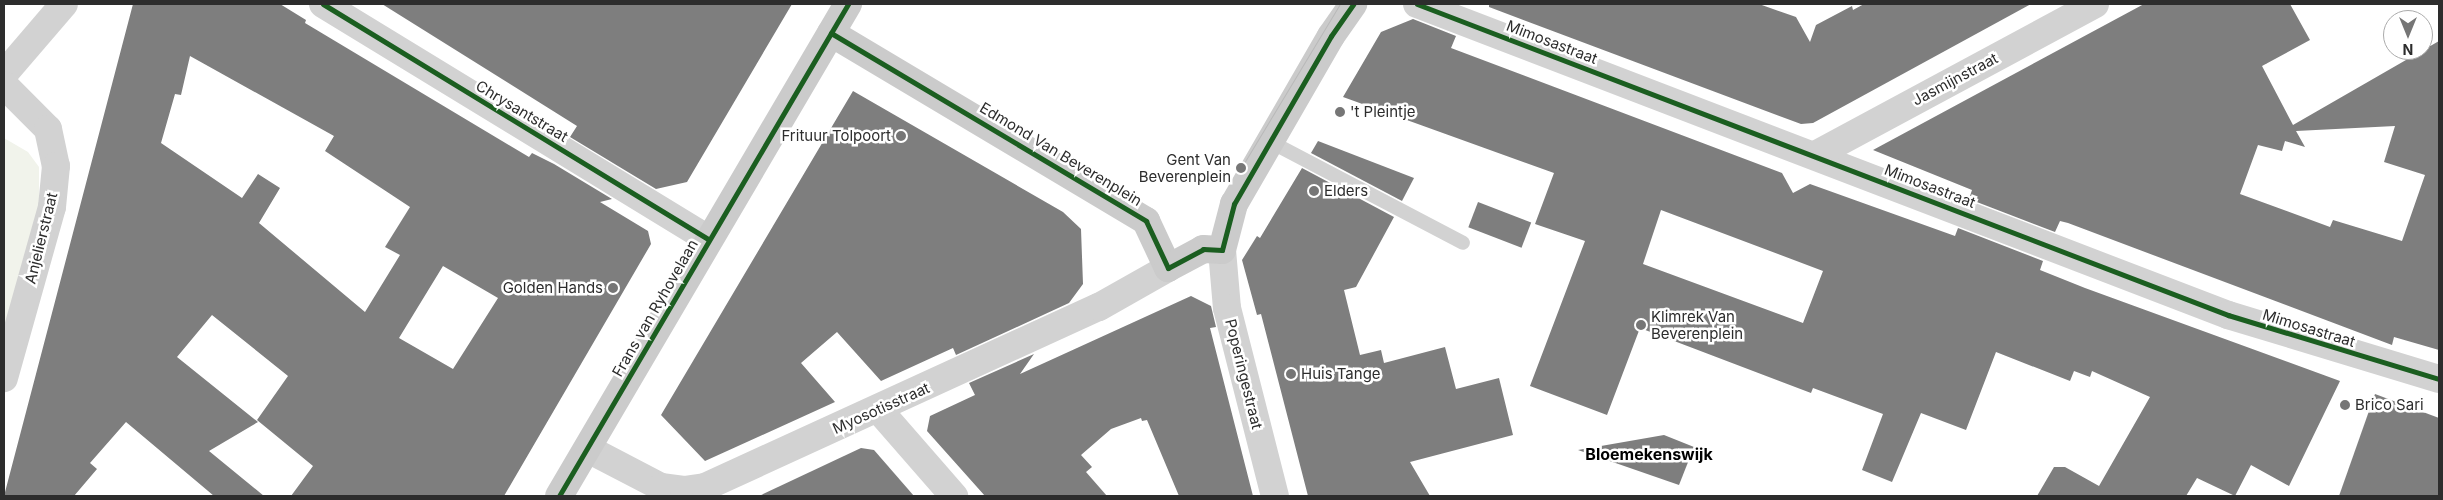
<!DOCTYPE html>
<style>
body{margin:0}
#map{position:relative;width:2443px;height:500px;overflow:hidden;background:#fff;font-family:Inter,sans-serif}
div>[style]{position:absolute}
[style*='--x']{left:calc(var(--x)*1px);top:calc(var(--y)*1px);width:calc(var(--w)*1px);rotate:calc(var(--a)*1deg)}
.green>*{inset:0;background:#f1f3eb}
.building>*{inset:0;background:#7e7e7e;transform-origin:0 0}
.lane>*{height:14px;margin:-7px;padding:0 7px;transform-origin:7px;border-radius:7px;background:#d2d2d2}
.street>*{height:28px;margin:-14px;padding:0 14px;transform-origin:14px;border-radius:14px;background:#d2d2d2}
.secondary>*{height:28px;margin:-14px;padding:0 14px;transform-origin:14px;border-radius:14px;background:#cbcbcb}
.tram>*{height:1px;margin:-0.5px;padding:0 0.5px;transform-origin:0.5px;border-radius:0.5px;background:#b9b9b9}
.cycleway>*{height:5px;margin:-2.5px;padding:0 2.5px;transform-origin:2.5px;border-radius:2.5px;background:#1b5e20}
.dots>*{width:14px;height:14px;translate:-50% -50%;box-sizing:border-box;border:2px solid #fff;border-radius:50%}
span{translate:-50% -50%;white-space:nowrap;text-align:center;line-height:1.15;-webkit-text-stroke:5px #fff;paint-order:stroke}
.street-label{font-size:15px;color:#2d2d2d}
.poi-label{font-size:15px;color:#2d2d2d}
.left{translate:0 -50%;text-align:left}
.right{translate:-100% -50%;text-align:right}
.neighbourhood-label{font-size:16px;color:#000;font-weight:700}
.frame{position:absolute;inset:0;border:5px solid #2d2d2d;pointer-events:none}
.north{position:absolute;left:2383px;top:10px;width:50px;height:50px;box-sizing:border-box;background:#fff;border:1px solid #ababab;border-radius:50%;rotate:180deg;font-size:14px;font-weight:700;line-height:20px;text-align:center;color:#2d2d2d}
.north::after{content:'';display:block;margin:auto;width:18px;height:22px;background:#767676;clip-path:polygon(50% 0,100% 100%,50% 72%,0 100%)}
</style>
<div id="map">
<div class="green">
<i style="clip-path:polygon(4px 138px,28px 152px,39px 167px,39px 205px,4px 330px)"></i>
</div>
<div class="building">
<i style="clip-path:polygon(evenodd,133px 4px,280px 4px,306px 20px,305px 23px,529px 157px,532px 153px,554px 164px,612px 199px,600px 202px,648px 231px,651px 244px,504px 496px,291px 496px,313px 466px,257px 420px,288px 376px,212px 315px,177px 357px,258px 422px,209px 451px,264px 496px,214px 496px,126px 422px,90px 463px,97px 469px,74px 496px,4px 496px,133px 4px,190px 56px,334px 136px,325px 151px,410px 207px,385px 247px,400px 255px,365px 312px,259px 223px,280px 188px,258px 174px,242px 198px,161px 143px,175px 94px,181px 95px,190px 56px,133px 4px,443px 266px,498px 298px,453px 369px,399px 338px,443px 266px)"></i>
<i style="clip-path:polygon(382px 4px,792px 4px,687px 182px,656px 189px,570px 137px,577px 126px)"></i>
<i style="clip-path:polygon(1489px 4px,1759px 4px,1796px 17px,1810px 42px,1816px 25px,1852px 6px,1853px 10px,1864px 4px,2031px 4px,1813px 123px,1801px 124px,1489px 7px)"></i>
<i style="clip-path:polygon(evenodd,2144px 4px,2290px 4px,2310px 40px,2262px 66px,2293px 125px,2439px 41px,2439px 350px,2394px 337px,2392px 345px,2068px 223px,2060px 221px,2055px 232px,1969px 199px,1972px 190px,1873px 150px,2144px 4px,2395px 126px,2384px 162px,2425px 175px,2402px 241px,2333px 220px,2330px 227px,2240px 194px,2258px 145px,2282px 151px,2285px 141px,2305px 147px,2296px 131px,2395px 126px)"></i>
<i style="clip-path:polygon(evenodd,1413px 19px,1456px 36px,1451px 48px,1782px 173px,1793px 193px,1810px 184px,1955px 236px,1958px 228px,2043px 261px,2040px 270px,2085px 288px,2340px 381px,2289px 486px,2251px 465px,2235px 496px,2197px 478px,2186px 496px,2037px 496px,2054px 467px,2065px 467px,2099px 486px,2150px 397px,2092px 371px,2090px 377px,2074px 371px,2070px 381px,1996px 352px,1966px 430px,1921px 413px,1892px 482px,1862px 470px,1883px 414px,1813px 388px,1811px 393px,1640px 328px,1607px 415px,1530px 386px,1585px 241px,1535px 224px,1554px 173px,1343px 97px,1381px 32px,1413px 19px,1661px 210px,1823px 271px,1803px 323px,1643px 264px,1661px 210px)"></i>
<i style="clip-path:polygon(853px 91px,1063px 212px,1081px 229px,1083px 284px,1069px 303px,956px 355px,953px 348px,881px 381px,837px 332px,801px 363px,835px 402px,705px 461px,661px 415px)"></i>
<i style="clip-path:polygon(1318px 141px,1414px 178px,1402px 201px,1311px 153px)"></i>
<i style="clip-path:polygon(1302px 168px,1394px 217px,1356px 287px,1344px 290px,1360px 355px,1381px 350px,1384px 363px,1445px 347px,1456px 389px,1499px 378px,1513px 435px,1410px 462px,1430px 496px,1308px 496px,1261px 314px,1257px 315px,1242px 260px,1257px 236px,1260px 238px)"></i>
<i style="left:1478px;top:202px;width:57px;height:27px;rotate:21deg"></i>
<i style="clip-path:polygon(1191px 296px,1211px 306px,1216px 327px,1210px 328px,1253px 496px,1179px 496px,1147px 420px,1142px 421px,1141px 418px,1111px 429px,1081px 455px,1092px 467px,1086px 472px,1107px 496px,985px 496px,927px 431px,930px 416px,975px 395px,969px 383px,1034px 354px,1020px 374px)"></i>
<i style="clip-path:polygon(2375px 394px,2439px 418px,2439px 496px,2339px 496px)"></i>
<i style="clip-path:polygon(1664px 435px,1694px 447px,1679px 485px,1578px 450px)"></i>
<i style="clip-path:polygon(861px 448px,874px 450px,914px 496px,759px 496px)"></i>
</div>
<div class="lane">
<i style="--x:1269;--y:141;--w:219;--a:27.7"></i>
</div>
<div class="street">
<i style="--x:323;--y:4;--w:452;--a:31.4"></i>
<i style="--x:1417;--y:4;--w:869;--a:20.98"></i>
<i style="--x:2228;--y:315;--w:220;--a:16.9"></i>
<i style="--x:4;--y:74;--w:92;--a:-49.4"></i>
<i style="--x:4;--y:85;--w:62;--a:45"></i>
<i style="--x:48;--y:129;--w:38;--a:78"></i>
<i style="--x:56;--y:166;--w:41;--a:95.6"></i>
<i style="--x:52;--y:207;--w:178;--a:105.7"></i>
<i style="--x:1815;--y:155;--w:318;--a:-28.3"></i>
<i style="--x:1222;--y:250;--w:58;--a:85.1"></i>
<i style="--x:1227;--y:308;--w:194;--a:75.7"></i>
<i style="--x:878;--y:409;--w:116;--a:48.9"></i>
<i style="--x:588;--y:449;--w:82;--a:27.5"></i>
<i style="--x:661;--y:487;--w:23;--a:7"></i>
<i style="--x:684;--y:490;--w:21;--a:-8"></i>
<i style="--x:705;--y:487;--w:433;--a:-24.6"></i>
<i style="--x:1099;--y:307;--w:79;--a:-29.5"></i>
</div>
<div class="secondary">
<i style="--x:831;--y:33;--w:367;--a:30.8"></i>
<i style="--x:1146;--y:221;--w:52;--a:64.9"></i>
<i style="--x:1168;--y:268;--w:40;--a:-28"></i>
<i style="--x:1203;--y:249;--w:19;--a:3"></i>
<i style="--x:1222;--y:250;--w:48;--a:-75.4"></i>
<i style="--x:1234;--y:204;--w:194;--a:-60"></i>
<i style="--x:1331;--y:36;--w:39;--a:-55"></i>
<i style="--x:559;--y:496;--w:571;--a:-59.57"></i>
</div>
<div class="tram">
<i style="--x:1241;--y:168;--w:192;--a:-58.9"></i>
</div>
<div class="cycleway">
<i style="--x:323;--y:4;--w:452;--a:31.4"></i>
<i style="--x:1417;--y:4;--w:869;--a:20.98"></i>
<i style="--x:2228;--y:315;--w:220;--a:16.9"></i>
<i style="--x:831;--y:33;--w:367;--a:30.8"></i>
<i style="--x:1146;--y:221;--w:52;--a:64.9"></i>
<i style="--x:1168;--y:268;--w:40;--a:-28"></i>
<i style="--x:1203;--y:249;--w:19;--a:3"></i>
<i style="--x:1222;--y:250;--w:48;--a:-75.4"></i>
<i style="--x:1234;--y:204;--w:194;--a:-60"></i>
<i style="--x:1331;--y:36;--w:39;--a:-55"></i>
<i style="--x:559;--y:496;--w:571;--a:-59.57"></i>
</div>
<div class="dots">
<i style="left:1340px;top:112px;background:#767676"></i>
<i style="left:901px;top:136px;background:#767676"></i>
<i style="left:1241px;top:168px;background:#767676"></i>
<i style="left:1314px;top:191px;background:#767676"></i>
<i style="left:613px;top:288px;background:#767676"></i>
<i style="left:1641px;top:325px;background:#767676"></i>
<i style="left:1291px;top:374px;background:#767676"></i>
<i style="left:2345px;top:405px;background:#767676"></i>
</div>
<div class="street-label">
<span style="left:1552px;top:42px;rotate:21deg">Mimosastraat</span>
<span style="left:1955px;top:79px;rotate:-28deg">Jasmijnstraat</span>
<span style="left:522px;top:111px;rotate:31deg">Chrysantstraat</span>
<span style="left:1061px;top:154px;rotate:31deg">Edmond Van Beverenplein</span>
<span style="left:1930px;top:186px;rotate:21deg">Mimosastraat</span>
<span style="left:41px;top:238px;rotate:-76deg">Anjelierstraat</span>
<span style="left:655px;top:308px;rotate:-60deg">Frans van Ryhovelaan</span>
<span style="left:2309px;top:328px;rotate:17deg">Mimosastraat</span>
<span style="left:1244px;top:374px;rotate:76deg">Poperingestraat</span>
<span style="left:881px;top:408px;rotate:-24deg">Myosotisstraat</span>
</div>
<div class="poi-label">
<span class="left" style="left:1350px;top:112px">'t Pleintje</span>
<span class="right" style="left:891px;top:136px">Frituur Tolpoort</span>
<span class="right" style="left:1231px;top:168px">Gent Van<br>Beverenplein</span>
<span class="left" style="left:1324px;top:191px">Elders</span>
<span class="right" style="left:603px;top:288px">Golden Hands</span>
<span class="left" style="left:1651px;top:325px">Klimrek Van<br>Beverenplein</span>
<span class="left" style="left:1301px;top:374px">Huis Tange</span>
<span class="left" style="left:2355px;top:405px">Brico Sari</span>
</div>
<div class="neighbourhood-label">
<span style="left:1649px;top:454px">Bloemekenswijk</span>
</div>
<div class="frame"></div>
<div class="north">N</div>
</div>
